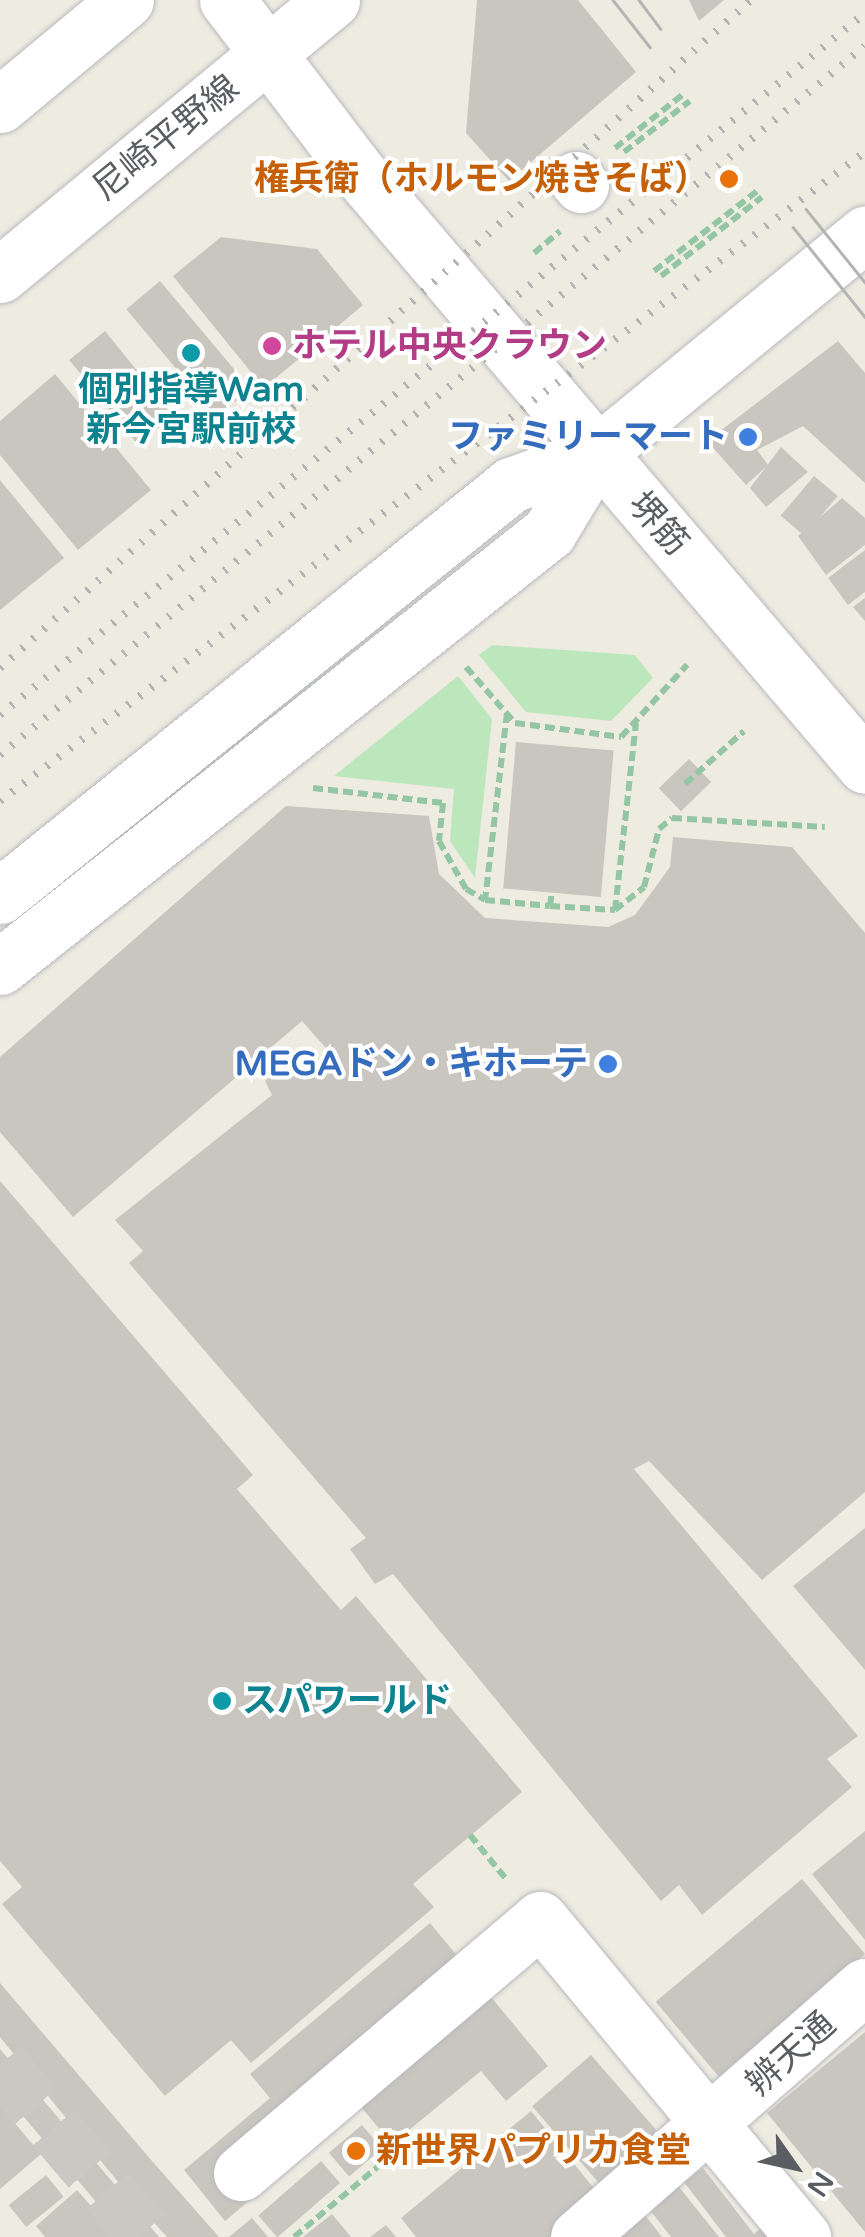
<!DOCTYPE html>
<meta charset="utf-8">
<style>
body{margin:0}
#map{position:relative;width:865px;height:2237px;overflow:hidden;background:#eeebe1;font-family:"Varela Round","Noto Sans JP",sans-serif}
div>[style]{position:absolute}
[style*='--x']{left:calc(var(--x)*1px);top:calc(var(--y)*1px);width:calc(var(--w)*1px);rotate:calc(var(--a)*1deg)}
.green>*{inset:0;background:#bce7bd}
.building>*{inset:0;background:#c9c6bf;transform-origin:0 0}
.minor-tunnel>*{height:55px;margin-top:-27.5px;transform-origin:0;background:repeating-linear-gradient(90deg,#c9c8c2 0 55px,transparent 0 83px)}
.path>*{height:6px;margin-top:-3px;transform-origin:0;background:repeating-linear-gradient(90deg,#94c6a3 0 10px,transparent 0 15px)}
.roads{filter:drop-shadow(0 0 2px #b7babf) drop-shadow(0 0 2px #b7babf)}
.minor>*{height:55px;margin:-27.5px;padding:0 27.5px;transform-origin:27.5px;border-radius:27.5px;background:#fff}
.tram>*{height:2.5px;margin:-1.25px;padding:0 1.25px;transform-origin:1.25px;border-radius:1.25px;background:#b3b4b4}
.rail>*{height:8px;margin-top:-4px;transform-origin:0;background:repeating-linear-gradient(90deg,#b3b4b4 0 2.5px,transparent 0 14.5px)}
.dots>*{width:28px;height:28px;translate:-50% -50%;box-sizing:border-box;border:5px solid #fff;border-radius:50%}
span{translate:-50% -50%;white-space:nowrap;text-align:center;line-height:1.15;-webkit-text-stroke:8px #fff;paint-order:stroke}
.street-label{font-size:35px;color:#5a5e63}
.food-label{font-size:35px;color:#c56008;font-weight:700}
.right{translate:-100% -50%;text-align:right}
.left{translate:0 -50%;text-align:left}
.hotel-label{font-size:35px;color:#b23c85;font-weight:700}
.culture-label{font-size:35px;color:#0d838f;font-weight:700}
.shop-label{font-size:35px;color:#366cbe;font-weight:700}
.north{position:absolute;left:745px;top:2117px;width:100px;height:100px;-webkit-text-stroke:8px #fff;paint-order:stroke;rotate:124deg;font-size:28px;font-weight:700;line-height:40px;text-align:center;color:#5a5e63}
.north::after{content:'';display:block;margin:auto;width:35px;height:45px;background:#5a5e63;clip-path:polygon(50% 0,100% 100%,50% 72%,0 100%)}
</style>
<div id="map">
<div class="green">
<i style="clip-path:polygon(492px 645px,635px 655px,653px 678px,611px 721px,526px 712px,479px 655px)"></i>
<i style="clip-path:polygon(458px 676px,492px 719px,475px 878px,450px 841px,454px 789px,334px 776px)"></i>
</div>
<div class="building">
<i style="clip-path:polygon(578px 0,636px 72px,509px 181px,466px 133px,477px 0)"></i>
<i style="clip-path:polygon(689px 0,724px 0,699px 21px)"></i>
<i style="clip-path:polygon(221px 237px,317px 249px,363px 305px,264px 388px,173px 276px)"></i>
<i style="left:160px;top:281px;width:141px;height:44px;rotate:50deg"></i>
<i style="left:105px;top:331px;width:109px;height:46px;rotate:51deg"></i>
<i style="clip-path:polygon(838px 341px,865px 373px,865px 483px,803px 426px,757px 450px,768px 465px,746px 485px,707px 441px)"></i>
<i style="clip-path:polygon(55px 374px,151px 490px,78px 550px,0 455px,0 421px)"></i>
<i style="clip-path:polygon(781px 447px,808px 472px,766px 507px,750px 488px)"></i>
<i style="left:814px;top:476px;width:31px;height:52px;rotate:40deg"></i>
<i style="clip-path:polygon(0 480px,64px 558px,0 610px)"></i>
<i style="clip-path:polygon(842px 498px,865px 518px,865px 545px,826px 575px,798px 536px)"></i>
<i style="clip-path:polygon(865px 550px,865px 592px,848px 605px,828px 578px)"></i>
<i style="clip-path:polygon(865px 598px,865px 621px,853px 607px)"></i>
<i style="left:516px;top:742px;width:98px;height:147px;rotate:5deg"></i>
<i style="left:689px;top:759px;width:32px;height:42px;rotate:46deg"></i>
<i style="clip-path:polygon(286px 806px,429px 816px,439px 874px,485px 918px,608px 927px,635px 915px,670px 867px,673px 837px,792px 847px,865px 933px,865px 1492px,762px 1580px,649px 1461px,634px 1469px,858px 1736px,827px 1759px,852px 1787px,702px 1915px,679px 1885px,661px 1901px,393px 1574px,375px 1584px,350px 1549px,366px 1538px,129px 1263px,143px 1251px,115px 1220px,272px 1095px,265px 1081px,298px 1054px,315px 1071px,333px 1056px,302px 1021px,73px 1217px,0 1132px,0 1057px)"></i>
<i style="clip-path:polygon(0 1181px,253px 1475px,237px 1489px,341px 1610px,356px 1596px,522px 1792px,413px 1884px,434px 1907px,251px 2063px,231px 2040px,165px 2096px,2px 1904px,22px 1887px,0 1861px)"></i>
<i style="clip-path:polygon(865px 1528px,865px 1670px,793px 1586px)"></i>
<i style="clip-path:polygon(865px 1831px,865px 1940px,812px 1874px)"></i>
<i style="left:802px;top:1879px;width:98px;height:191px;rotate:50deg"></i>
<i style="clip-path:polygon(430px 1923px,548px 2066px,506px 2101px,481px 2071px,392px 2144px,361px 2107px,225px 2221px,184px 2170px,270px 2098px,250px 2074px)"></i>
<i style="clip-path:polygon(0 1983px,152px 2161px,219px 2237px,167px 2237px,123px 2188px,0 2037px)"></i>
<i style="clip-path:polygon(865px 2032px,865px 2232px,767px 2113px)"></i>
<i style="clip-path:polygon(0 2049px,159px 2237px,126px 2237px,0 2089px)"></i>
<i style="left:591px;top:2055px;width:112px;height:78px;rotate:49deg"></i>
<i style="clip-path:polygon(0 2106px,41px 2154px,0 2189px)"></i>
<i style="clip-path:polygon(531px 2111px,601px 2197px,552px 2237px,416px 2237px,401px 2218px)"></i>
<i style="left:362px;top:2125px;width:31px;height:43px;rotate:50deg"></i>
<i style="left:321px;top:2161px;width:29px;height:83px;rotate:49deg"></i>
<i style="clip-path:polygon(703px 2168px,754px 2234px,762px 2227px,770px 2237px,726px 2237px,684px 2182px)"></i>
<i style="left:46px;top:2175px;width:28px;height:48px;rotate:51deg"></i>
<i style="clip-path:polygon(675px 2182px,719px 2237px,671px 2237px,646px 2205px)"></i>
<i style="clip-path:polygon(77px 2190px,118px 2237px,45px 2237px,36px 2226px)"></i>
<i style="clip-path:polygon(641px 2210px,662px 2237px,608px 2237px)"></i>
<i style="clip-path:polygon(332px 2214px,351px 2237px,303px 2237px)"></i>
<i style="clip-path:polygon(252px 2218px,268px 2237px,229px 2237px)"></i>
<i style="clip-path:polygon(386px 2225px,396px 2237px,370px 2237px)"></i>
</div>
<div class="minor-tunnel">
<i style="--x:0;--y:2064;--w:227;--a:49.6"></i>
</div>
<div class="path">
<i style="--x:615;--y:148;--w:89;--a:-38.2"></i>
<i style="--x:624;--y:152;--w:83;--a:-37.7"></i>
<i style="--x:534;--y:253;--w:34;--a:-40"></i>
<i style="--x:654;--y:271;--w:130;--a:-37.8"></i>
<i style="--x:661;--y:276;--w:128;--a:-38"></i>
<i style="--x:466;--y:667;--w:74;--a:48.8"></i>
<i style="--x:515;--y:723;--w:107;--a:7.5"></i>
<i style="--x:621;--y:737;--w:98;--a:-47.5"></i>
<i style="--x:507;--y:713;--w:188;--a:96.7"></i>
<i style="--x:485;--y:900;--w:65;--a:5.3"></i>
<i style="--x:550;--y:906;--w:65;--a:3.5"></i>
<i style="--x:615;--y:910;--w:188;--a:-83.6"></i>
<i style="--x:685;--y:784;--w:79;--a:-41.9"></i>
<i style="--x:313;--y:788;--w:131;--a:6.6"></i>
<i style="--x:443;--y:803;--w:38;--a:96"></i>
<i style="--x:439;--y:841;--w:55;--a:60.6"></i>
<i style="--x:466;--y:889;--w:22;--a:30"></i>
<i style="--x:550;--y:906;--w:14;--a:-82"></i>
<i style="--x:615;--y:910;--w:37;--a:-38"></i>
<i style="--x:644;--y:887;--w:60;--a:-75.5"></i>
<i style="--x:659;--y:829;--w:17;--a:-40"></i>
<i style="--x:672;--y:818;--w:153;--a:3.4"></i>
<i style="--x:470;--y:1835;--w:58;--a:50.6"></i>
<i style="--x:294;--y:2237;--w:114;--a:-40"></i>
</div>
<div class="roads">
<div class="minor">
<i style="--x:227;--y:0;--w:210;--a:52.7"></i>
<i style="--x:354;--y:167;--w:787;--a:49.53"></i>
<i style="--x:0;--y:105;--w:164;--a:-39.8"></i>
<i style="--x:576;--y:179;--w:8;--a:50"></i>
<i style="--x:0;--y:275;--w:431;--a:-39.6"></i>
<i style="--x:0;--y:896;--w:656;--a:-38.81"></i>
<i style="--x:511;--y:485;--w:90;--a:-20"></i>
<i style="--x:0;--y:967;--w:700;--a:-38.39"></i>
<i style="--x:549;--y:532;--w:91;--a:-58.9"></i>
<i style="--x:596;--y:454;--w:348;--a:-39.3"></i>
<i style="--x:241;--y:2173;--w:392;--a:-40.3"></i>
<i style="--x:540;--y:1919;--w:413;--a:50.4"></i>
<i style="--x:578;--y:2237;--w:381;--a:-41.2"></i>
</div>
</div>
<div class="tram">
<i style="--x:613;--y:0;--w:60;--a:51.8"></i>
<i style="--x:639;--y:0;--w:36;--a:53"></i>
<i style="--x:806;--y:209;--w:94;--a:51.1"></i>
<i style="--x:793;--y:227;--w:115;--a:51.3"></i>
</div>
<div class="rail">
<i style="--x:0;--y:668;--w:1005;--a:-41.65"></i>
<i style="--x:0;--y:715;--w:1114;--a:-39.06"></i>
<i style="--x:0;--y:755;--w:1118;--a:-39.34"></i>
<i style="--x:0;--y:801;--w:1081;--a:-36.88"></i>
</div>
<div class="dots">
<i style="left:729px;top:179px;background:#e8710a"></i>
<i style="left:272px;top:346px;background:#d1479c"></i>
<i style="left:191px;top:353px;background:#0f9aa8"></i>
<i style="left:748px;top:437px;background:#3f7fe0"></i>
<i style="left:608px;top:1064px;background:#3f7fe0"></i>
<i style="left:222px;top:1701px;background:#0f9aa8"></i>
<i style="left:356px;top:2151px;background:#e8710a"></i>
</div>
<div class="street-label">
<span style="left:166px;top:138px;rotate:-39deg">尼崎平野線</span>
<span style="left:658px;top:524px;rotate:48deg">堺筋</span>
<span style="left:791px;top:2054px;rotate:-42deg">辨天通</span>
</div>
<div class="food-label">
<span class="right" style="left:709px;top:179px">権兵衛（ホルモン焼きそば）</span>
<span class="left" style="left:376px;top:2151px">新世界パプリカ食堂</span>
</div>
<div class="hotel-label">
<span class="left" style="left:292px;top:346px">ホテル中央クラウン</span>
</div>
<div class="culture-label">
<span style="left:191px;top:410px">個別指導Wam<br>新今宮駅前校</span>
<span class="left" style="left:242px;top:1701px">スパワールド</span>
</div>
<div class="shop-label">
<span class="right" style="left:728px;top:437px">ファミリーマート</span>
<span class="right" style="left:588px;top:1064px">MEGAドン・キホーテ</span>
</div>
<div class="north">N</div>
</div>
